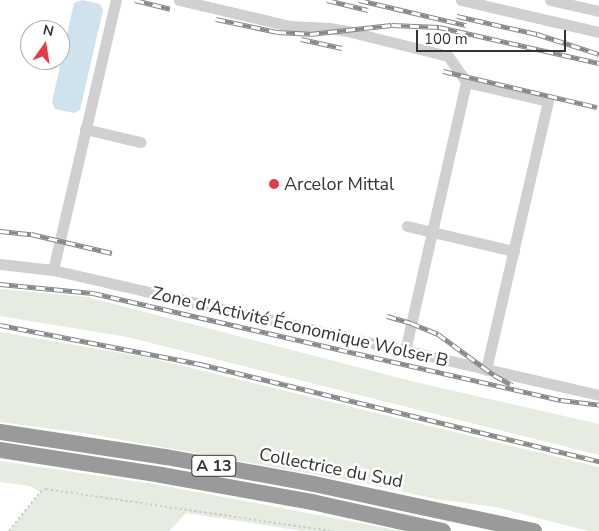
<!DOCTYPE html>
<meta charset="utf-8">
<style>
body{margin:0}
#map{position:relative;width:599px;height:531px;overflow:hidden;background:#fff;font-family:"Nunito Sans",sans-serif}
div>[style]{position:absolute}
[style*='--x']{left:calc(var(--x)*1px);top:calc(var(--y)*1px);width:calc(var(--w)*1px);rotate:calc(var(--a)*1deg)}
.green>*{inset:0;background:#e6ecdf}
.water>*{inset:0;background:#cfe2ee}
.path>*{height:2px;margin-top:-1px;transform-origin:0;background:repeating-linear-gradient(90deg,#cdcdcd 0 2.5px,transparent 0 5px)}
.minor>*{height:11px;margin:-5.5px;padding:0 5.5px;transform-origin:5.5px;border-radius:5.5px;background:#d0d0d0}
.highway>*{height:16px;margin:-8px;padding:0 8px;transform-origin:8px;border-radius:8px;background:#9a9a9a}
.rail>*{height:5px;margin-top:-2.5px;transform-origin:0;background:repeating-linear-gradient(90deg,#fff 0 9px,#888 0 18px);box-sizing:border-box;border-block:1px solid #888}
.dots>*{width:14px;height:14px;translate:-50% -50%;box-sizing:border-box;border:2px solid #fff;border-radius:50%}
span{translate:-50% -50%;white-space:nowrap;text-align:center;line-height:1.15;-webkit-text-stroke:5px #fff;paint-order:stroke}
.shield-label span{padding:1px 4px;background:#fff;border:1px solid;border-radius:4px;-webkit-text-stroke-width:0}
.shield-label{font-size:16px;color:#333;font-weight:700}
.poi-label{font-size:18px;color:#333}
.left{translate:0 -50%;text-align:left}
.street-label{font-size:18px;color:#333}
.north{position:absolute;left:20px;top:20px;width:50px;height:50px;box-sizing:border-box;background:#fff;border:1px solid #adadad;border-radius:50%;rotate:13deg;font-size:14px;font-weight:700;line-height:20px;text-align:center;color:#333}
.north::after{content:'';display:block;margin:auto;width:18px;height:22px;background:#e63946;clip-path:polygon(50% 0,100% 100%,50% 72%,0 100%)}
.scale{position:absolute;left:416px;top:30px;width:150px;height:22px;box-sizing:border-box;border:2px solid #333;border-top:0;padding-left:6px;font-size:15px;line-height:18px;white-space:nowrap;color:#333;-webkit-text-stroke:4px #fff;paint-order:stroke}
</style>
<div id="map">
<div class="green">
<i style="clip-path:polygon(0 289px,87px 297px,415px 382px,599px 424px,599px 455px,127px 337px,0 316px)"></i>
<i style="clip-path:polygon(0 332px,150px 358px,599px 467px,599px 531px,588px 531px,496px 507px,436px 499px,373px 485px,84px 433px,0 422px)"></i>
<i style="clip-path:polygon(0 461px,160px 485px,402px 531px,302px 531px,186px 513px,169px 531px,9px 531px,40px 492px,30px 486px,0 482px)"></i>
</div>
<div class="water">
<i style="clip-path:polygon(82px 0,100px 4px,103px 10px,80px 110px,74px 113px,55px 109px,52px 102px,74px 3px)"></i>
</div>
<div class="path">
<i style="--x:9;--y:531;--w:50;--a:-51.5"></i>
<i style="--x:40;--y:492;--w:7;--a:-27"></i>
<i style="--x:46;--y:489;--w:287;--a:8.4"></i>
</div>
<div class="minor">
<i style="--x:179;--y:0;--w:114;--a:13.2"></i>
<i style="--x:290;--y:26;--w:39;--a:3"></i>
<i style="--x:329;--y:28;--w:18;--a:9"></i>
<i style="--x:347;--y:31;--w:104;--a:13.9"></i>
<i style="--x:448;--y:56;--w:32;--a:55"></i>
<i style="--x:461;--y:0;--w:142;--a:13.1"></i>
<i style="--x:550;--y:0;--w:50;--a:12.7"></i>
<i style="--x:85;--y:129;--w:57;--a:13.3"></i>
<i style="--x:407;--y:226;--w:110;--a:13.2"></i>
<i style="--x:0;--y:264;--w:53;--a:6.5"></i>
<i style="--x:53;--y:270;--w:560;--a:12.89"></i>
<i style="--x:53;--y:270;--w:277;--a:-76.9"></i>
<i style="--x:405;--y:351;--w:276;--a:-77.2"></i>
<i style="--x:466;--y:82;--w:84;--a:13"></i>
<i style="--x:548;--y:101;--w:276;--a:103"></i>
</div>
<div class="highway">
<i style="--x:0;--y:432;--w:168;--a:8.6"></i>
<i style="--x:166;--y:457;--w:150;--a:10.3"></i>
<i style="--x:314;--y:484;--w:225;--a:12.1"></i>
<i style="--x:0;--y:450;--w:163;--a:8.8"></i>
<i style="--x:161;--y:475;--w:153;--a:10.1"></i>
<i style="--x:312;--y:502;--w:134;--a:12.5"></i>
</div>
<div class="rail">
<i style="--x:135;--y:0;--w:36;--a:14"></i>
<i style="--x:327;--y:0;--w:42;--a:13.7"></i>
<i style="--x:359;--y:0;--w:110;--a:13.2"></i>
<i style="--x:457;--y:16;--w:82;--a:12.7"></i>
<i style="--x:537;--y:34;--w:65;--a:17.9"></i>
<i style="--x:216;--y:19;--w:62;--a:12"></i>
<i style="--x:277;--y:32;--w:33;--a:3"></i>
<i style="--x:310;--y:34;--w:82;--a:-6.3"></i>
<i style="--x:392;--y:25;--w:47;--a:2.4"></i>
<i style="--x:439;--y:27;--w:164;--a:12.7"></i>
<i style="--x:301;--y:39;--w:42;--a:12.4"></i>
<i style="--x:443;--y:71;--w:158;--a:13.2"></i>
<i style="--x:0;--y:231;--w:31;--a:6"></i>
<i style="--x:31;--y:234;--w:83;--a:13.2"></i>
<i style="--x:0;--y:284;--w:93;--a:5.5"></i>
<i style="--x:93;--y:293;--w:480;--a:12.9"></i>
<i style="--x:561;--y:400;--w:38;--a:7"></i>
<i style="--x:387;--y:316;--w:25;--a:16"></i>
<i style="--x:411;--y:323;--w:29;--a:22"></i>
<i style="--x:438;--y:334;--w:69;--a:36.2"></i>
<i style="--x:494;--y:375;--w:21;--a:29"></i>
<i style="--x:0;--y:325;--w:204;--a:11"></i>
<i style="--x:200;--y:364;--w:411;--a:13.7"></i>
</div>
<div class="dots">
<i style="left:274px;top:184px;background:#e63946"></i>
</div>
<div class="shield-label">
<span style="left:214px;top:466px">A 13</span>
</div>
<div class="poi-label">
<span class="left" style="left:284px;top:184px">Arcelor Mittal</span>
</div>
<div class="street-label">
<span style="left:300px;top:327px;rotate:13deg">Zone d'Activité Économique Wolser B</span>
<span style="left:331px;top:468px;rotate:11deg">Collectrice du Sud</span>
</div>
<div class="north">N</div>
<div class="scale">100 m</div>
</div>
